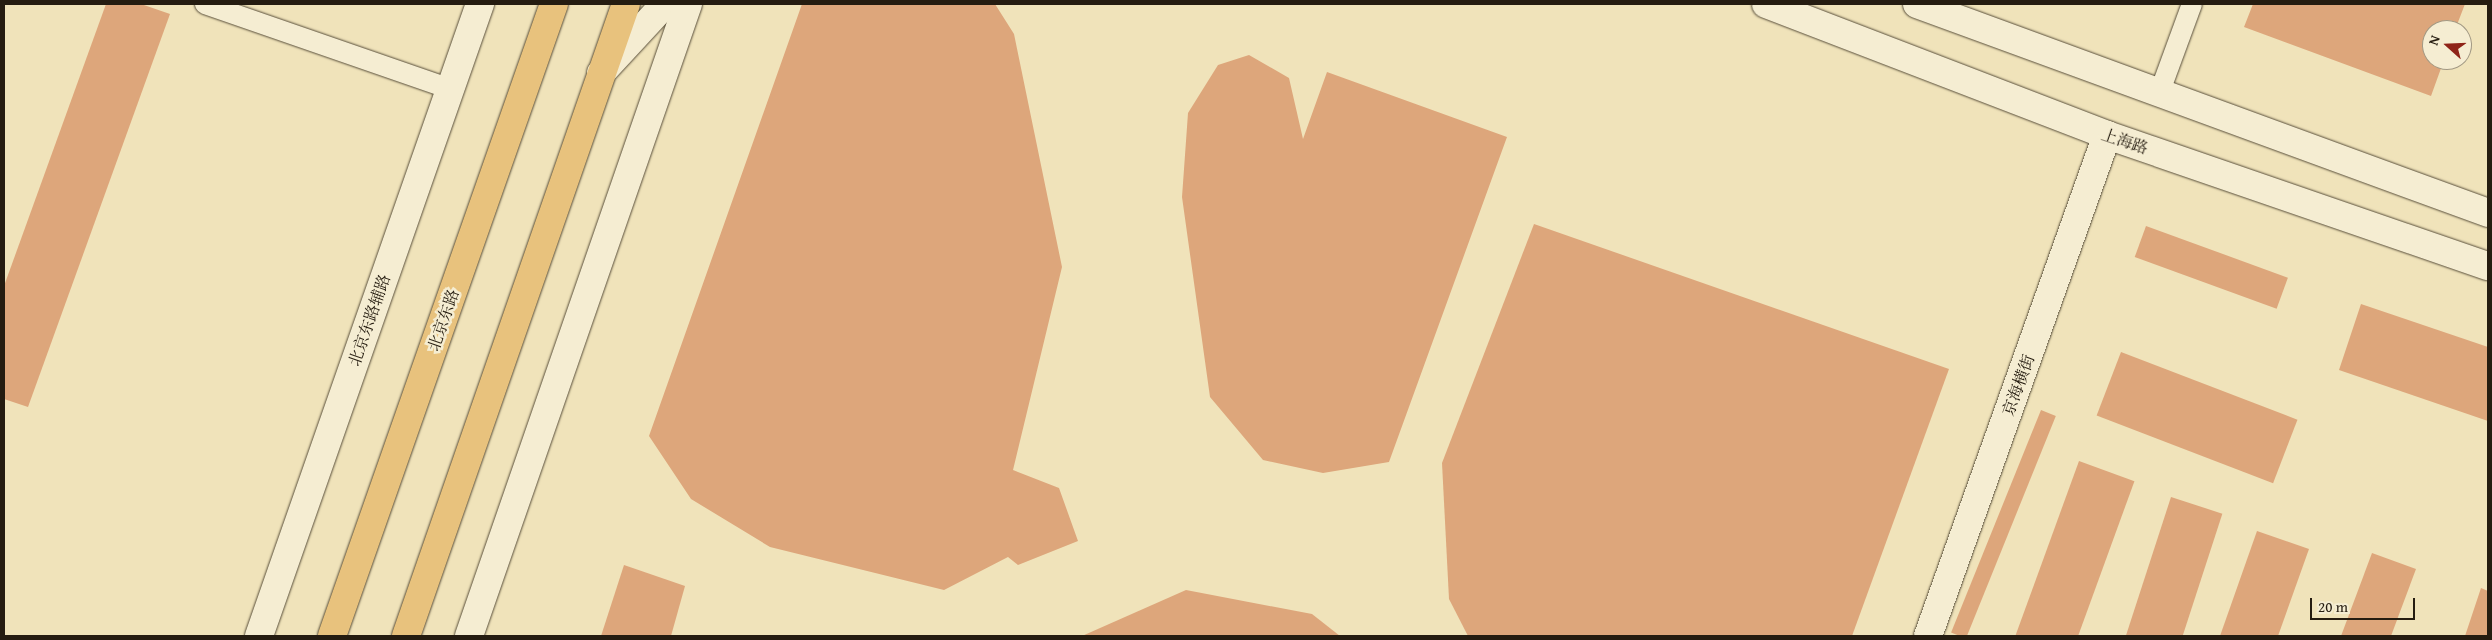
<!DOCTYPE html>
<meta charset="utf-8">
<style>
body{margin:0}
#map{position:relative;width:2492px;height:640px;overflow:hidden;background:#f0e3ba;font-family:"Gentium Book Plus","Noto Serif SC",serif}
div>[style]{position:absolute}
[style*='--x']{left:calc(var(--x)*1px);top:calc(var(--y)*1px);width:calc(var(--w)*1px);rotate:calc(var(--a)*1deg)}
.building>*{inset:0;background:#dda67b;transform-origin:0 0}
.roads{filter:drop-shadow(0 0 1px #584e3a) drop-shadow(0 0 1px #584e3a)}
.lane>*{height:20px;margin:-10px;padding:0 10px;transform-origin:10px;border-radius:10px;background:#f5edd2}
.street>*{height:28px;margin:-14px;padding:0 14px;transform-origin:14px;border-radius:14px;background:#f5edd2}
.secondary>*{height:28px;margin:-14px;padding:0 14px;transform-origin:14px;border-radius:14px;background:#f5edd2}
.primary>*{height:28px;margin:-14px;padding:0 14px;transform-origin:14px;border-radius:14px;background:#e8c27d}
span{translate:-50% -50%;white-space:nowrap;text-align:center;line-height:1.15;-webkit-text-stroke:5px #f5edd2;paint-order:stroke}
.street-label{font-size:16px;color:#251c10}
.frame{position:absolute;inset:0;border:5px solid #251c10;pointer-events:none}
.north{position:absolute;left:2422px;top:20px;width:50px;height:50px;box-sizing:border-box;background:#f5edd2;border:1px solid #a29984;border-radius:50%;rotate:290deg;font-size:14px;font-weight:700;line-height:20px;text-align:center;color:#251c10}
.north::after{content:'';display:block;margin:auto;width:18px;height:22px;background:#8f2418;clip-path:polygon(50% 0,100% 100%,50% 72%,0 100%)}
.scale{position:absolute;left:2310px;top:598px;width:105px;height:22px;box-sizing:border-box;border:2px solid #251c10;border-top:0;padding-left:6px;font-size:15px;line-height:18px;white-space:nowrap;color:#251c10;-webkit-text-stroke:4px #f5edd2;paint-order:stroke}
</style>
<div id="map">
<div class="building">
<i style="clip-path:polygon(106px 4px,141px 4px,170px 14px,28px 407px,4px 399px,4px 286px)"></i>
<i style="clip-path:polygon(802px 4px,995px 4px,1014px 34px,1062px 267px,1013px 470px,1059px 488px,1078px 541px,1018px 565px,1008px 557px,944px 590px,770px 547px,691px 499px,649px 436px)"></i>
<i style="clip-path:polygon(2253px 4px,2465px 4px,2455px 30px,2432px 30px,2432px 60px,2444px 60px,2431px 96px,2244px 27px)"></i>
<i style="clip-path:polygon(1249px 55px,1289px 78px,1303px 139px,1327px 72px,1507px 137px,1389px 462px,1323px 473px,1263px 460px,1210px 397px,1182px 197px,1188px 113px,1218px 65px)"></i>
<i style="clip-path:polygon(1534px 224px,1949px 369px,1852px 636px,1468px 636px,1449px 599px,1442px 463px)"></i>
<i style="left:2146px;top:226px;width:151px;height:33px;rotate:20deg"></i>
<i style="clip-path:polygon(2361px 304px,2488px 347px,2488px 421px,2339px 370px)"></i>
<i style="left:2121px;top:352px;width:189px;height:68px;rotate:21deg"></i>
<i style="left:2041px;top:410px;width:16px;height:240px;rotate:22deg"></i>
<i style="left:2079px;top:461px;width:59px;height:187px;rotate:20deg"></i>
<i style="left:2171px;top:497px;width:54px;height:147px;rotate:18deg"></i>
<i style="clip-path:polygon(2257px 531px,2309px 549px,2278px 636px,2220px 636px)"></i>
<i style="clip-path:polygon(2372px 553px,2416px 569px,2391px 636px,2341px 636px)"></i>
<i style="clip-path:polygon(624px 565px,685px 586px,671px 636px,601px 636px)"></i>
<i style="clip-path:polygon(2481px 588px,2488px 591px,2488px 636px,2465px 636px)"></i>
<i style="clip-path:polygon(1186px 590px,1312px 614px,1340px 636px,1082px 636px)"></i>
</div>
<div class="roads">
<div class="lane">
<i style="--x:205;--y:4;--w:259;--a:19.1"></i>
<i style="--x:2159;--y:94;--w:96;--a:-69.9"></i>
</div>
<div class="street">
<i style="--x:1928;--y:636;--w:532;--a:-70.34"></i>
</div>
<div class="secondary">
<i style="--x:1766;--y:4;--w:365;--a:21"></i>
<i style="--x:2107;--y:135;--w:403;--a:19"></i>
<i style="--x:1917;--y:4;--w:608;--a:20.1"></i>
<i style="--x:601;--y:73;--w:94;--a:-47.2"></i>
<i style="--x:259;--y:636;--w:670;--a:-70.73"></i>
<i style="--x:469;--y:636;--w:669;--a:-70.89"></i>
</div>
<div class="primary">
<i style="--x:332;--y:636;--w:670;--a:-70.65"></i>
<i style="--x:406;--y:636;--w:669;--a:-70.81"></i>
</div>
</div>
<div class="street-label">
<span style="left:2125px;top:141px;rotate:19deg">上海路</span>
<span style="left:369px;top:320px;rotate:-71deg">北京东路辅路</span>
<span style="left:443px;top:320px;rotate:-71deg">北京东路</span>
<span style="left:2018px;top:385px;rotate:-70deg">京海横街</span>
</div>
<div class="frame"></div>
<div class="north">N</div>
<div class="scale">20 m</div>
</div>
